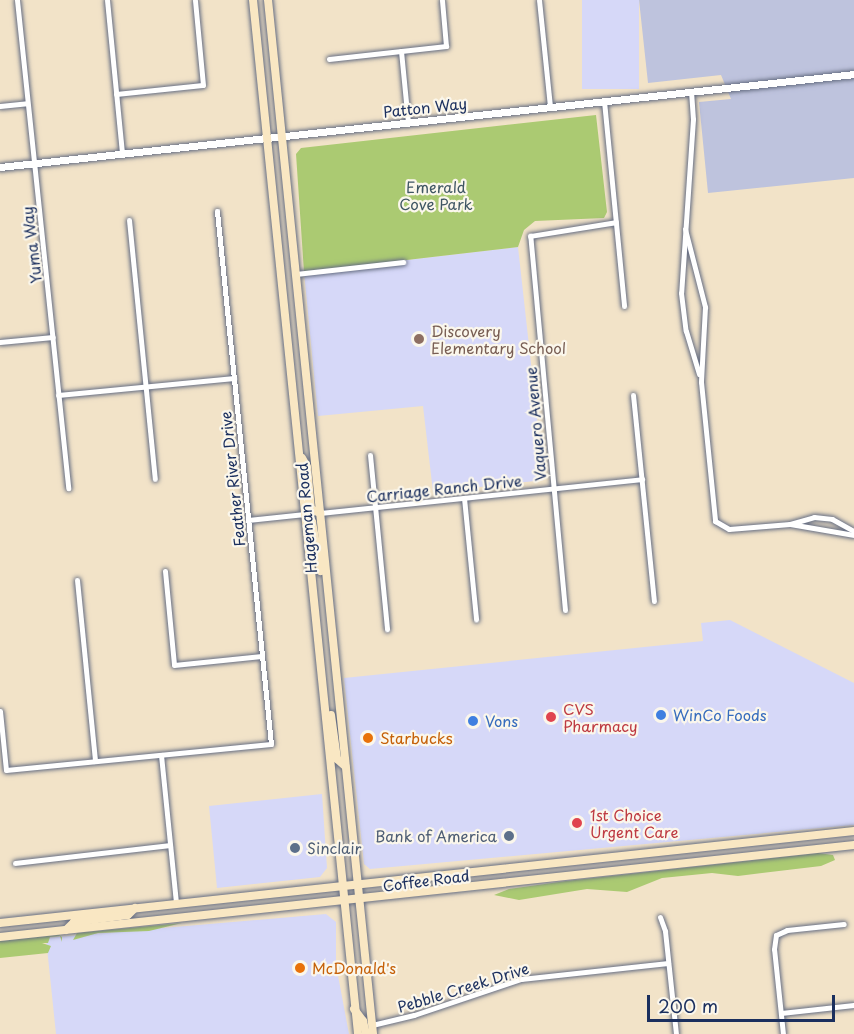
<!DOCTYPE html>
<style>
body{margin:0}
#map{position:relative;width:854px;height:1034px;overflow:hidden;background:#f2e3c8;font-family:"Playpen Sans",sans-serif}
div>[style]{position:absolute}
[style*='--x']{left:calc(var(--x)*1px);top:calc(var(--y)*1px);width:calc(var(--w)*1px);rotate:calc(var(--a)*1deg)}
.built>*{inset:0;background:#d6d8f8;transform-origin:0 0}
.industrial>*{inset:0;background:#bec3dd}
.green>*{inset:0;background:#abca72}
.roads{filter:drop-shadow(0 0 2px #666e83) drop-shadow(0 0 2px #666e83)}
.minor>*{height:5px;margin:-2.5px;padding:0 2.5px;transform-origin:2.5px;border-radius:2.5px;background:#fff}
.tertiary>*{height:7px;margin:-3.5px;padding:0 3.5px;transform-origin:3.5px;border-radius:3.5px;background:#fff}
.secondary>*{height:8px;margin:-4px;padding:0 4px;transform-origin:4px;border-radius:4px;background:#f9e7c3}
.dots>*{width:16px;height:16px;translate:-50% -50%;box-sizing:border-box;border:3px solid #fbf7ec;border-radius:50%}
span{translate:-50% -50%;white-space:nowrap;text-align:center;line-height:1.15;-webkit-text-stroke:4.5px #fbf7ec;paint-order:stroke}
.street-label{font-size:15px;color:#1b2f5e}
.park-label{font-size:15px;color:#3f5663}
.education-label{font-size:15px;color:#785e54}
.left{translate:0 -50%;text-align:left}
.health-label{font-size:15px;color:#be3a42}
.shop-label{font-size:15px;color:#366cbe}
.food-label{font-size:15px;color:#c56008}
.service-label{font-size:15px;color:#4e5e75}
.right{translate:-100% -50%;text-align:right}
.scale{position:absolute;left:647px;top:995px;width:188px;height:27px;box-sizing:border-box;border:3px solid #1b2f5e;border-top:0;padding-left:8px;font-size:18px;line-height:21px;white-space:nowrap;color:#1b2f5e;-webkit-text-stroke:4px #fbf7ec;paint-order:stroke}
</style>
<div id="map">
<div class="built">
<i style="left:582px;top:0;width:57px;height:89px"></i>
<i style="clip-path:polygon(518px 247px,544px 480px,433px 492px,423px 406px,318px 416px,304px 272px)"></i>
<i style="clip-path:polygon(730px 620px,854px 683px,854px 825px,370px 869px,364px 864px,344px 678px,703px 641px,701px 623px)"></i>
<i style="clip-path:polygon(322px 794px,327px 868px,320px 877px,217px 888px,209px 806px)"></i>
<i style="clip-path:polygon(326px 914px,336px 922px,336px 965px,349px 1034px,56px 1034px,46px 938px)"></i>
</div>
<div class="industrial">
<i style="clip-path:polygon(639px 0,854px 0,854px 178px,708px 193px,699px 102px,731px 99px,721px 75px,648px 83px)"></i>
</div>
<div class="green">
<i style="clip-path:polygon(596px 115px,607px 212px,604px 218px,535px 221px,524px 230px,518px 247px,304px 272px,296px 154px,301px 148px)"></i>
<i style="clip-path:polygon(818px 853px,833px 855px,835px 860px,821px 866px,738px 876px,712px 873px,662px 878px,627px 892px,587px 889px,519px 900px,494px 895px,509px 889px,566px 881px)"></i>
<i style="clip-path:polygon(182px 923px,149px 931px,98px 933px,73px 940px,77px 933px)"></i>
<i style="clip-path:polygon(57px 935px,59px 935px,62px 937px,62px 942px,60px 936px,50px 937px,48px 943px,18px 943px,42px 943px,51px 946px,48px 953px,0 958px,0 941px)"></i>
</div>
<div class="roads">
<div class="minor">
<i style="--x:17;--y:0;--w:491;--a:84"></i>
<i style="--x:107;--y:0;--w:155;--a:84.4"></i>
<i style="--x:539;--y:0;--w:107;--a:84.1"></i>
<i style="--x:401;--y:51;--w:71;--a:84.4"></i>
<i style="--x:329;--y:59;--w:118;--a:-6.3"></i>
<i style="--x:446;--y:46;--w:46;--a:-95"></i>
<i style="--x:691;--y:91;--w:28;--a:86"></i>
<i style="--x:693;--y:119;--w:174;--a:93.9"></i>
<i style="--x:681;--y:293;--w:38;--a:83"></i>
<i style="--x:686;--y:331;--w:45;--a:73.2"></i>
<i style="--x:116;--y:94;--w:87;--a:-5.9"></i>
<i style="--x:203;--y:85;--w:85;--a:-95.4"></i>
<i style="--x:604;--y:101;--w:206;--a:84.4"></i>
<i style="--x:0;--y:106;--w:27;--a:-6"></i>
<i style="--x:129;--y:220;--w:260;--a:84.3"></i>
<i style="--x:685;--y:229;--w:81;--a:75.6"></i>
<i style="--x:705;--y:307;--w:75;--a:93.1"></i>
<i style="--x:701;--y:382;--w:140;--a:84.2"></i>
<i style="--x:715;--y:521;--w:16;--a:30"></i>
<i style="--x:729;--y:529;--w:61;--a:-4.7"></i>
<i style="--x:790;--y:524;--w:65;--a:9.8"></i>
<i style="--x:296;--y:274;--w:108;--a:-6.4"></i>
<i style="--x:0;--y:342;--w:53;--a:-5.4"></i>
<i style="--x:58;--y:395;--w:177;--a:-5.5"></i>
<i style="--x:633;--y:395;--w:207;--a:84.2"></i>
<i style="--x:370;--y:455;--w:175;--a:84.4"></i>
<i style="--x:464;--y:498;--w:122;--a:84.3"></i>
<i style="--x:320;--y:513;--w:324;--a:-6"></i>
<i style="--x:248;--y:520;--w:57;--a:-6"></i>
<i style="--x:790;--y:524;--w:25;--a:-16"></i>
<i style="--x:814;--y:517;--w:18;--a:6"></i>
<i style="--x:832;--y:519;--w:25;--a:29"></i>
<i style="--x:165;--y:571;--w:94;--a:84.5"></i>
<i style="--x:174;--y:665;--w:88;--a:-5.8"></i>
<i style="--x:77;--y:580;--w:182;--a:84.3"></i>
<i style="--x:565;--y:610;--w:376;--a:-95.3"></i>
<i style="--x:530;--y:236;--w:87;--a:-9.2"></i>
<i style="--x:0;--y:711;--w:59;--a:84.2"></i>
<i style="--x:6;--y:770;--w:266;--a:-5.6"></i>
<i style="--x:271;--y:744;--w:536;--a:-95.79"></i>
<i style="--x:161;--y:755;--w:149;--a:84.2"></i>
<i style="--x:15;--y:863;--w:156;--a:-6.6"></i>
<i style="--x:660;--y:917;--w:15;--a:70"></i>
<i style="--x:665;--y:931;--w:104;--a:83.9"></i>
<i style="--x:781;--y:1013;--w:73;--a:-6.3"></i>
<i style="--x:372;--y:1025;--w:43;--a:-13.4"></i>
<i style="--x:414;--y:1015;--w:113;--a:-18.6"></i>
<i style="--x:521;--y:979;--w:148;--a:-6.2"></i>
<i style="--x:783;--y:1034;--w:85;--a:-96"></i>
<i style="--x:774;--y:949;--w:14;--a:-82"></i>
<i style="--x:776;--y:935;--w:12;--a:-24"></i>
<i style="--x:787;--y:930;--w:57;--a:-6"></i>
</div>
<div class="tertiary">
<i style="--x:0;--y:167;--w:859;--a:-6.21"></i>
</div>
<div class="secondary">
<i style="--x:253;--y:0;--w:1039;--a:84.2"></i>
<i style="--x:268;--y:0;--w:1039;--a:84.2"></i>
<i style="--x:302;--y:458;--w:10;--a:61"></i>
<i style="--x:307;--y:467;--w:42;--a:84.6"></i>
<i style="--x:311;--y:509;--w:10;--a:24"></i>
<i style="--x:305;--y:515;--w:10;--a:45"></i>
<i style="--x:312;--y:522;--w:50;--a:79.6"></i>
<i style="--x:331;--y:715;--w:44;--a:82.2"></i>
<i style="--x:337;--y:759;--w:11;--a:41"></i>
<i style="--x:0;--y:923;--w:859;--a:-6.15"></i>
<i style="--x:66;--y:930;--w:11;--a:-45"></i>
<i style="--x:74;--y:922;--w:54;--a:-7.4"></i>
<i style="--x:128;--y:915;--w:10;--a:-45"></i>
<i style="--x:0;--y:937;--w:859;--a:-6.15"></i>
<i style="--x:354;--y:1009;--w:15;--a:53"></i>
<i style="--x:363;--y:1021;--w:13;--a:77"></i>
</div>
</div>
<div class="dots">
<i style="left:419px;top:339px;background:#8d6e63"></i>
<i style="left:661px;top:715px;background:#3f7fe0"></i>
<i style="left:551px;top:717px;background:#e0444e"></i>
<i style="left:473px;top:721px;background:#3f7fe0"></i>
<i style="left:368px;top:738px;background:#e8710a"></i>
<i style="left:577px;top:823px;background:#e0444e"></i>
<i style="left:509px;top:836px;background:#5c6f8a"></i>
<i style="left:295px;top:848px;background:#5c6f8a"></i>
<i style="left:300px;top:968px;background:#e8710a"></i>
</div>
<div class="street-label">
<span style="left:425px;top:107px;rotate:-6deg">Patton Way</span>
<span style="left:31px;top:245px;rotate:-97deg">Yuma Way</span>
<span style="left:535px;top:424px;rotate:-95deg">Vaquero Avenue</span>
<span style="left:232px;top:479px;rotate:-96deg">Feather River Drive</span>
<span style="left:444px;top:488px;rotate:-6deg">Carriage Ranch Drive</span>
<span style="left:306px;top:518px;rotate:-95deg">Hageman Road</span>
<span style="left:426px;top:880px;rotate:-7deg">Coffee Road</span>
<span style="left:463px;top:987px;rotate:-17deg">Pebble Creek Drive</span>
</div>
<div class="park-label">
<span style="left:436px;top:195px">Emerald<br>Cove Park</span>
</div>
<div class="education-label">
<span class="left" style="left:431px;top:339px">Discovery<br>Elementary School</span>
</div>
<div class="health-label">
<span class="left" style="left:563px;top:717px">CVS<br>Pharmacy</span>
<span class="left" style="left:590px;top:823px">1st Choice<br>Urgent Care</span>
</div>
<div class="shop-label">
<span class="left" style="left:673px;top:715px">WinCo Foods</span>
<span class="left" style="left:485px;top:721px">Vons</span>
</div>
<div class="food-label">
<span class="left" style="left:380px;top:738px">Starbucks</span>
<span class="left" style="left:312px;top:968px">McDonald's</span>
</div>
<div class="service-label">
<span class="right" style="left:497px;top:836px">Bank of America</span>
<span class="left" style="left:307px;top:848px">Sinclair</span>
</div>
<div class="scale">200 m</div>
</div>
